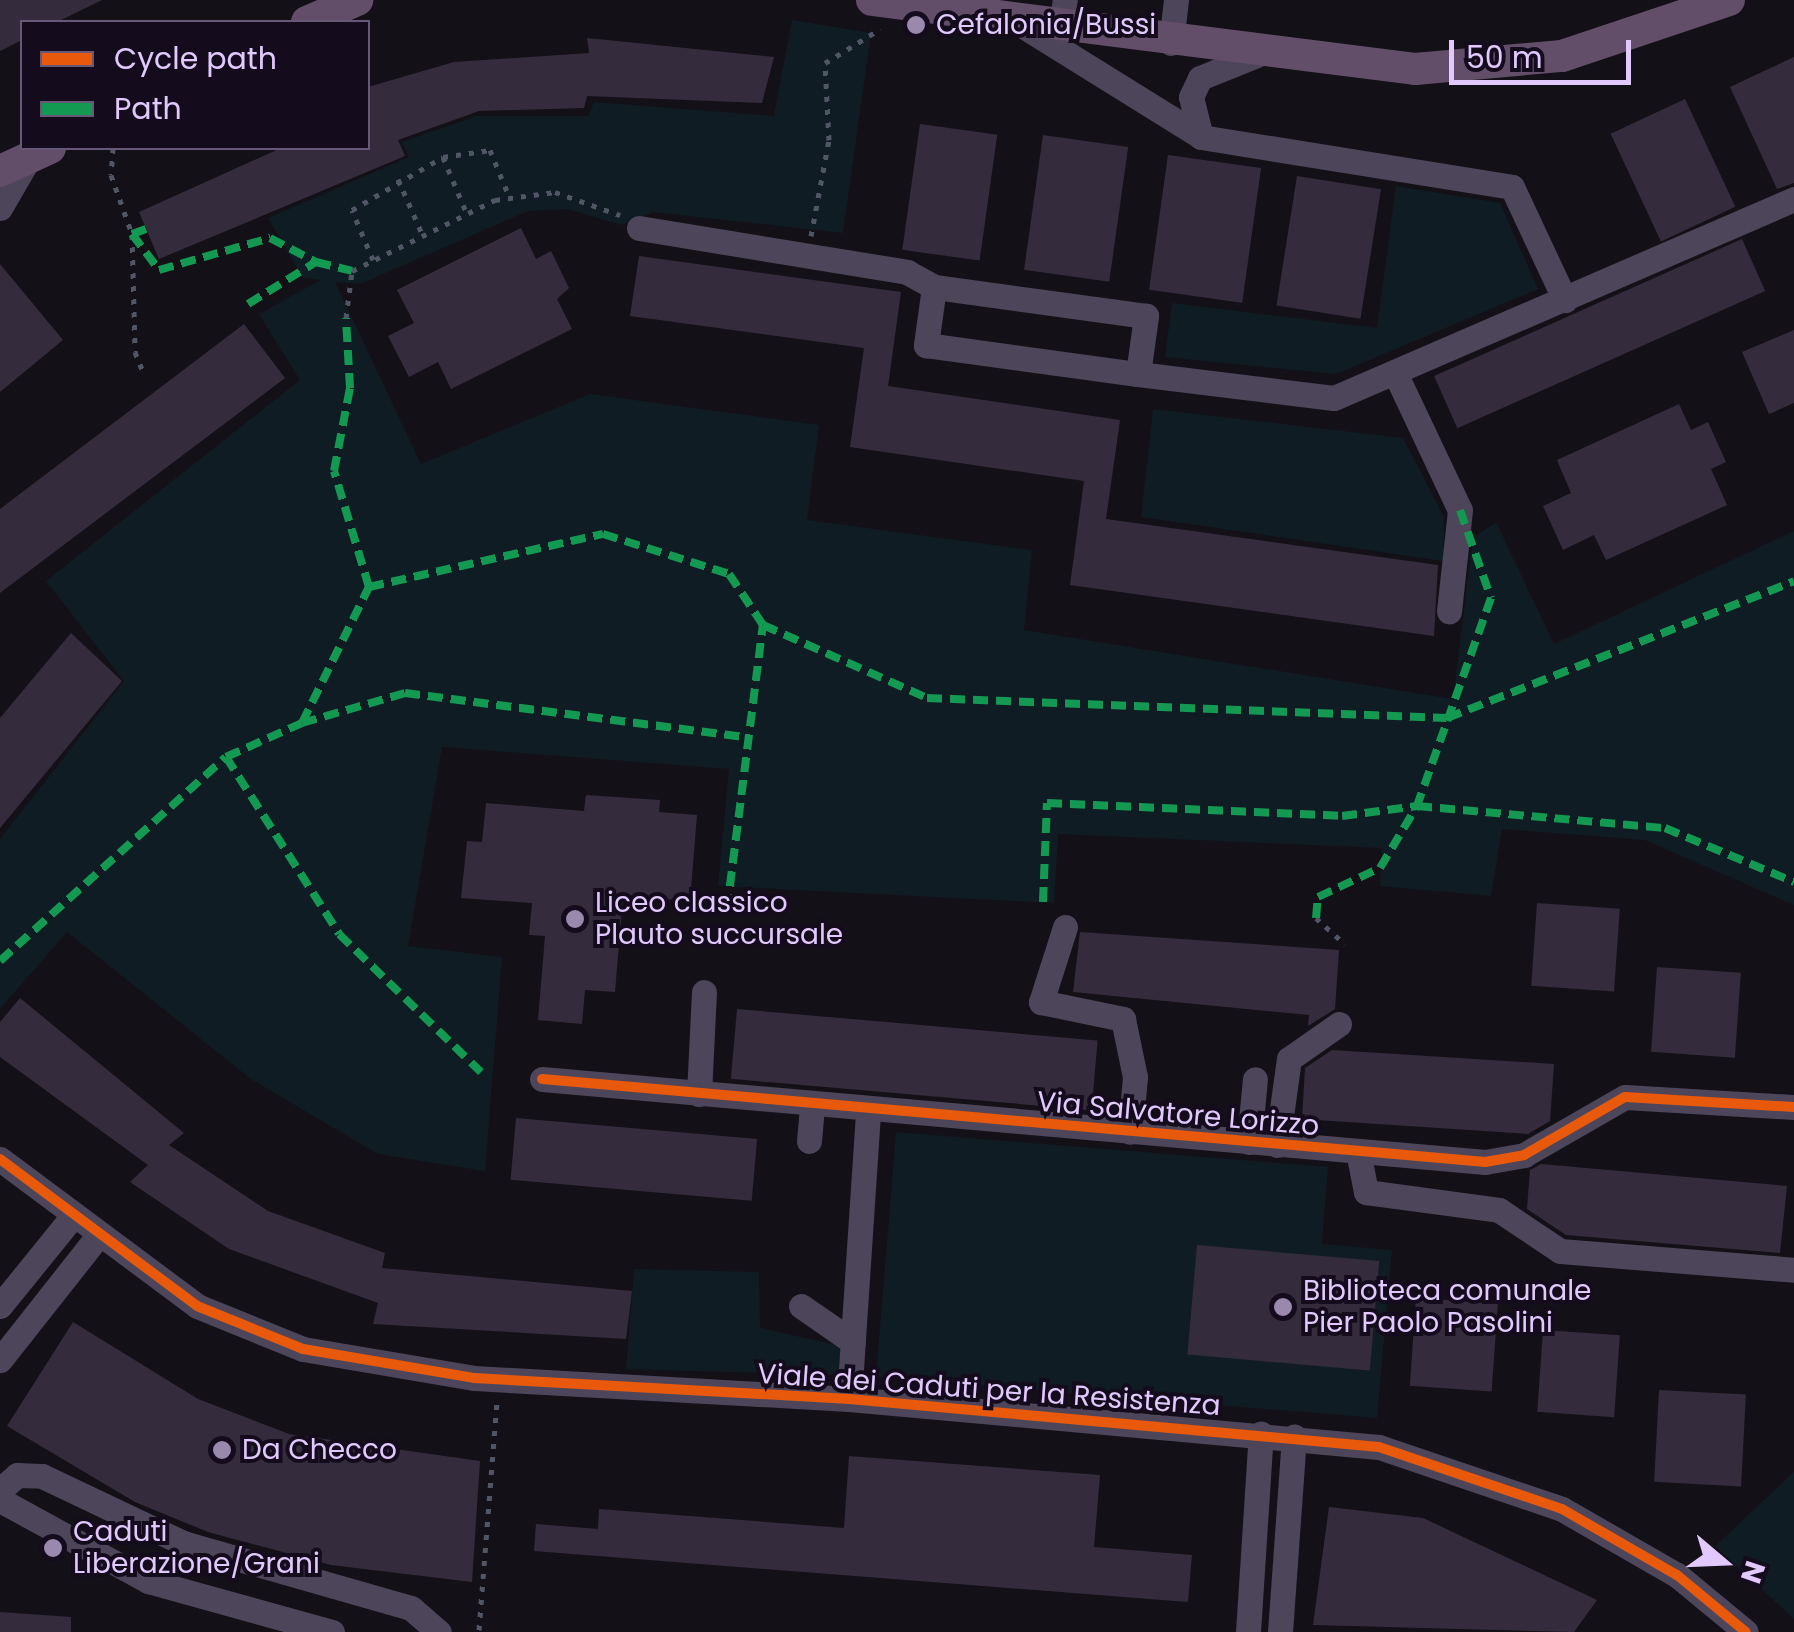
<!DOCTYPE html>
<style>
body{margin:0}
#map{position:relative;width:1794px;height:1632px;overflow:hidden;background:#141018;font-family:Poppins,sans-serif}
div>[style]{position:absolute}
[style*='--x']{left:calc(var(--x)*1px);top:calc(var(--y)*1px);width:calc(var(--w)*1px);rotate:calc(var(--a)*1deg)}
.green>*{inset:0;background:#101c23}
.building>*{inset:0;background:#342c3c;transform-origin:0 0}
.path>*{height:5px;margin-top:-2.5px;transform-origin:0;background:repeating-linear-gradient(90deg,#515667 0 5px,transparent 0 13px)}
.minor>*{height:25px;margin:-12.5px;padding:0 12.5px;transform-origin:12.5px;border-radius:12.5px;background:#4d4559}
.major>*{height:32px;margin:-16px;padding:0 16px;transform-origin:16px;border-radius:16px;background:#634e6a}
.quiet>*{height:8px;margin-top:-4px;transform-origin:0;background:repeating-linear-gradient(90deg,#139951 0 15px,transparent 0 23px)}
.cycleway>*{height:10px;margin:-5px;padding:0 5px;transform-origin:5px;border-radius:5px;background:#e8590c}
.dots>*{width:28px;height:28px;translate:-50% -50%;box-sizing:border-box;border:5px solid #140c1c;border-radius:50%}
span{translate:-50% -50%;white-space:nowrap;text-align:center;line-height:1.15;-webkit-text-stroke:8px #140c1c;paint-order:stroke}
.poi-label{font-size:28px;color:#e2c9fd}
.left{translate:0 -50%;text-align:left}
.street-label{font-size:28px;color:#e2c9fd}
.legend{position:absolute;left:20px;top:20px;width:350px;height:130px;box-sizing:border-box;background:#140c1c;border:2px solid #665876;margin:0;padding:12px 18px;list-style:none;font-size:30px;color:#e2c9fd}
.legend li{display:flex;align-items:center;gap:20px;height:50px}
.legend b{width:50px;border:2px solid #665876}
.north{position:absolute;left:1674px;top:1512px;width:100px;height:100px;-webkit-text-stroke:8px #140c1c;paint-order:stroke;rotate:109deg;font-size:28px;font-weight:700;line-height:40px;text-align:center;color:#e2c9fd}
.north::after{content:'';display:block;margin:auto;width:35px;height:45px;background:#e2c9fd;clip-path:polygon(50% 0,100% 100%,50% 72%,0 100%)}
.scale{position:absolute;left:1449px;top:40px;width:182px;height:45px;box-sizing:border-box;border:5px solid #e2c9fd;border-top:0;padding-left:12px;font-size:30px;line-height:35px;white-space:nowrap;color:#e2c9fd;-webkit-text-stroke:8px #140c1c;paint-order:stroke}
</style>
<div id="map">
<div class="green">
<i style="clip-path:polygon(792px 20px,871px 33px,843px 233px,653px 212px,622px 225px,567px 209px,528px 211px,360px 284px,335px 282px,421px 464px,590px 394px,819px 425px,807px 520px,1032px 550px,1024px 630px,1453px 699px,1473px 538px,1496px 522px,1554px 644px,1794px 531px,1794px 905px,1645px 840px,1502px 829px,1491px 896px,1380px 886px,1382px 848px,1058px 834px,1054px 903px,718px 886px,729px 769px,442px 747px,408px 946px,502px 957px,485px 1171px,378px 1154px,251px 1079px,67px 932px,0 1009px,0 839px,124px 681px,46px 581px,300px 380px,259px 314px,321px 280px,303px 278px,268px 218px,409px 157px,402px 142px,477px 116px,588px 116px,594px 102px,774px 116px)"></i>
<i style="clip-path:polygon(1396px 186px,1500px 203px,1538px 289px,1336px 374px,1165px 357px,1172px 303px,1377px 328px)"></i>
<i style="clip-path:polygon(1153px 409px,1403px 438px,1444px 517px,1443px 561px,1141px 517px)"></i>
<i style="clip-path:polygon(896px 1132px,1328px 1167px,1322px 1244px,1392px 1250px,1377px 1418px,876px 1377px)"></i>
<i style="clip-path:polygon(634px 1269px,759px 1272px,760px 1328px,841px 1346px,838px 1375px,626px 1369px)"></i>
<i style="clip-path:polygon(1794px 1472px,1794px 1619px,1715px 1546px)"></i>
</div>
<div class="building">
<i style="clip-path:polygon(0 0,102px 0,57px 22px,22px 22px,22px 40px,0 51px)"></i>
<i style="clip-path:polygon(587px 38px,774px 57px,762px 103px,587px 96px,584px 108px,479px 111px,398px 140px,405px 156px,159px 259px,139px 212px,281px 148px,368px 148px,368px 87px,454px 62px,589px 53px)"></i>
<i style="clip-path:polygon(1794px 57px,1794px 183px,1777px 189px,1730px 87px)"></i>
<i style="left:1685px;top:99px;width:119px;height:82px;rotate:65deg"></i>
<i style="left:920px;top:124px;width:78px;height:127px;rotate:8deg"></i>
<i style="left:1043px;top:135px;width:86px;height:136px;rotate:8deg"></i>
<i style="left:1168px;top:155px;width:94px;height:136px;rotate:8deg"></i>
<i style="left:1297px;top:176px;width:85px;height:131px;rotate:9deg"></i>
<i style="clip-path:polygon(521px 228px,536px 259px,551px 251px,569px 288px,557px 299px,572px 329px,451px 389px,438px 362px,409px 377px,388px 336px,414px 323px,397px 290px)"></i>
<i style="left:1742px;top:239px;width:57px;height:337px;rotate:66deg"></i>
<i style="clip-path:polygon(639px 256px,901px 292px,888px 386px,1120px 420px,1106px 519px,1438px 565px,1434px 636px,1070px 585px,1084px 481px,850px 447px,864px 348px,630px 316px)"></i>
<i style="clip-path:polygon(0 264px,63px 340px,0 392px)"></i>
<i style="clip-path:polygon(244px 324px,285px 378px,0 593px,0 509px)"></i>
<i style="clip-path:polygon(1794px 330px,1794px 403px,1769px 414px,1742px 352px)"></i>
<i style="clip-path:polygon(1679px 404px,1691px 430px,1708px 422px,1726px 462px,1711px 469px,1727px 505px,1606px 560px,1594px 535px,1563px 550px,1543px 506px,1571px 493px,1557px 460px)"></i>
<i style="clip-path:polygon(71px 633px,122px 681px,0 828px,0 718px)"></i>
<i style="clip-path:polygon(586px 795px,660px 800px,659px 812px,697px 815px,690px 901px,623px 896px,615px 992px,585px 990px,582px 1024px,538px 1020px,545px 936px,529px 935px,532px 903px,461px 898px,467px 841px,482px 842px,486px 803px,584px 811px)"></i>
<i style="left:1537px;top:903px;width:83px;height:83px;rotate:4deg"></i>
<i style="clip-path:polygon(1080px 932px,1339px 950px,1335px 1009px,1308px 1026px,1309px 1015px,1073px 992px)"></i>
<i style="left:1657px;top:967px;width:84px;height:85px;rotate:4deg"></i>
<i style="clip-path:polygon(20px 998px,184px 1133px,169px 1145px,268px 1211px,385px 1253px,382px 1268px,632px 1291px,626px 1339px,373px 1324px,378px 1303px,229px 1249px,130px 1182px,148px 1165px,0 1057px,0 1022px)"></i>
<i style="left:737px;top:1009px;width:362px;height:70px;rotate:5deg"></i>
<i style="clip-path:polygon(1332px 1050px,1554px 1064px,1550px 1121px,1528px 1134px,1302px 1119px,1305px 1068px)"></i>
<i style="left:516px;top:1118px;width:242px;height:62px;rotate:5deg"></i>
<i style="clip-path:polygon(1541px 1164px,1787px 1186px,1780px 1253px,1566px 1235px,1527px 1209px,1530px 1170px)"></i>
<i style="left:1197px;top:1245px;width:183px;height:110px;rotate:5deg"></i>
<i style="left:1416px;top:1298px;width:82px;height:88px;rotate:4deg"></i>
<i style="clip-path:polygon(73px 1322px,198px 1399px,289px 1434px,480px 1461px,472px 1582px,331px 1565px,208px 1532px,135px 1502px,7px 1426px)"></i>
<i style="left:1543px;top:1330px;width:77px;height:82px;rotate:4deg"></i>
<i style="left:1659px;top:1390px;width:87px;height:92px;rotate:3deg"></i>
<i style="clip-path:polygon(849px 1456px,1100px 1475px,1094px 1547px,1192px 1555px,1188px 1602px,534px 1551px,536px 1524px,598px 1529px,599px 1509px,844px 1528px)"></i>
<i style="clip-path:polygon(1329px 1507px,1423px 1518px,1597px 1600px,1574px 1632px,1313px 1625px)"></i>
<i style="clip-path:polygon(0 1612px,71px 1617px,71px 1632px,0 1632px)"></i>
</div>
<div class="path">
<i style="--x:113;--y:148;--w:27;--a:94"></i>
<i style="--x:111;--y:175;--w:63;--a:70.4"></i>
<i style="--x:132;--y:234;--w:118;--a:88.5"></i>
<i style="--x:135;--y:352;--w:24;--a:68"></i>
<i style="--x:443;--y:157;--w:62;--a:67.2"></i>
<i style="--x:398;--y:179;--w:62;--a:66.3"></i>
<i style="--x:811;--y:236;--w:98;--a:-79.4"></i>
<i style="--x:829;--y:140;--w:77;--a:-93"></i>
<i style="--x:825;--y:63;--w:65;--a:-31.7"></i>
<i style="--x:373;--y:260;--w:54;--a:-112.8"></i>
<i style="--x:352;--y:210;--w:105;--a:-30.2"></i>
<i style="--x:443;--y:157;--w:48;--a:-8.5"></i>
<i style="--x:490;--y:150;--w:50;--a:67.6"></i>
<i style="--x:346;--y:318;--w:47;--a:-82.7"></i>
<i style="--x:352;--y:271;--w:160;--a:-26.4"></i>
<i style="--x:495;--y:200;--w:61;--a:-7.6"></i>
<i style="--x:555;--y:192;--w:69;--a:19.5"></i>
<i style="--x:1316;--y:918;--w:39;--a:42"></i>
<i style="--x:479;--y:1630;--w:228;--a:-85.5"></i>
</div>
<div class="minor">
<i style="--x:1015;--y:21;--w:219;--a:31.9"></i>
<i style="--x:1201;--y:137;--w:315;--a:9.1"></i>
<i style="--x:1512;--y:187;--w:125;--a:64.9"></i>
<i style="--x:1061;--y:27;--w:27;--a:-82"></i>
<i style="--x:1171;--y:43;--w:43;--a:-83.4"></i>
<i style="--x:1201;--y:137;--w:41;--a:-104"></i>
<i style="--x:1191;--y:97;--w:21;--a:-65"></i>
<i style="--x:1200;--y:78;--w:61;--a:-22"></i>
<i style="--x:0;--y:208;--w:58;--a:-59.9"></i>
<i style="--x:639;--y:228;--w:272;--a:9.3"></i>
<i style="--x:907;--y:272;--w:31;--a:29"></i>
<i style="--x:1138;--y:374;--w:59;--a:-82.1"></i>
<i style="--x:1146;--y:316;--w:214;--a:-172.2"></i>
<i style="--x:934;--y:287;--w:59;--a:97.9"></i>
<i style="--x:926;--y:345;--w:214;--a:7.8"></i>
<i style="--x:1138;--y:374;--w:197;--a:7"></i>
<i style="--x:1334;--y:398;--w:501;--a:-23.39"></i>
<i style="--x:1397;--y:377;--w:147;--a:64.7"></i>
<i style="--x:1460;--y:510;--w:102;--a:96.2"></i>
<i style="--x:1065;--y:927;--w:79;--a:107.7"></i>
<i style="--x:1041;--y:1002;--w:84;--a:11.7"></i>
<i style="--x:1123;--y:1019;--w:59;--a:78.3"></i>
<i style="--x:1135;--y:1077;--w:55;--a:95.2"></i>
<i style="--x:542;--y:1079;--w:947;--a:5.03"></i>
<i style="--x:1485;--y:1162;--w:40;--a:-10"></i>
<i style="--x:1524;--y:1155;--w:116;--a:-29.9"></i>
<i style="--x:1625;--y:1097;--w:169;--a:3.4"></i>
<i style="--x:699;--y:1094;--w:102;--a:-87.2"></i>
<i style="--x:809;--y:1141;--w:35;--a:-85"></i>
<i style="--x:1249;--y:1142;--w:63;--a:-84.6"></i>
<i style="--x:1277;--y:1145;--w:87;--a:-82.1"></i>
<i style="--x:1289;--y:1059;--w:61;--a:-35"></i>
<i style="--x:1358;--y:1151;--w:42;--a:79"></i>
<i style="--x:1366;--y:1192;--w:134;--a:7.7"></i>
<i style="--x:1499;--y:1210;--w:73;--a:33.9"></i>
<i style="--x:1560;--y:1251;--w:235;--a:4.6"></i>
<i style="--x:0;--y:1159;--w:246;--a:36.7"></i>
<i style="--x:197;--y:1306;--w:114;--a:22.1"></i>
<i style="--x:303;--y:1349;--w:173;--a:9.6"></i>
<i style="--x:474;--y:1378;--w:376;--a:3.2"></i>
<i style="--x:849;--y:1399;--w:532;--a:5.17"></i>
<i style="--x:1379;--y:1447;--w:193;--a:18.7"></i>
<i style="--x:1562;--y:1509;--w:133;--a:29.9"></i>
<i style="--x:1677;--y:1575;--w:89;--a:39.6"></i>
<i style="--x:0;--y:1306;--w:114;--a:-51"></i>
<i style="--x:801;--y:1306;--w:63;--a:34.7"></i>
<i style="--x:0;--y:1360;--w:157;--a:-51.7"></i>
<i style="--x:849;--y:1399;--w:289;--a:-86.2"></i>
<i style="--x:0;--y:1490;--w:23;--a:-41"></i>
<i style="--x:17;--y:1475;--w:25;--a:2"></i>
<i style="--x:42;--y:1476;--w:156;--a:25.4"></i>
<i style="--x:183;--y:1543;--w:237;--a:15.9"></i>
<i style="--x:411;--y:1608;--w:37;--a:41"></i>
<i style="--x:0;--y:1500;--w:169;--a:28.7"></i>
<i style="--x:148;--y:1581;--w:191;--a:15.5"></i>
<i style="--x:1248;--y:1632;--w:199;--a:-86.3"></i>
<i style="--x:1280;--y:1632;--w:196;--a:-85.9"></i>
</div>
<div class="major">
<i style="--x:872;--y:0;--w:547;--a:7.24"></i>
<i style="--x:1415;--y:69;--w:148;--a:-5.1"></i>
<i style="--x:1562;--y:56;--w:176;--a:-18.5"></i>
<i style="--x:307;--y:22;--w:55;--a:-23.7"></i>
<i style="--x:0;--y:171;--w:55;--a:-24.7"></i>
</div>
<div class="quiet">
<i style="--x:146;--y:229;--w:15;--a:160"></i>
<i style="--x:132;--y:234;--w:45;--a:53.1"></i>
<i style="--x:159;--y:270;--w:116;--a:-16.1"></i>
<i style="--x:270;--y:238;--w:52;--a:27.6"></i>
<i style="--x:248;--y:304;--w:80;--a:-31.7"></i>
<i style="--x:316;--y:262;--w:37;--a:14"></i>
<i style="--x:1460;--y:510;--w:93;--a:70.6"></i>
<i style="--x:1491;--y:598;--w:221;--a:109.6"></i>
<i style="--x:1417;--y:806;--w:249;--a:5.1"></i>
<i style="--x:1665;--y:828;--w:140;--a:22.7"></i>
<i style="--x:369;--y:587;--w:240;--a:-12.8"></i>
<i style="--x:603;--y:534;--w:132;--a:17.6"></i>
<i style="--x:729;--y:574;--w:61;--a:56.3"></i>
<i style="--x:763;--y:625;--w:180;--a:24"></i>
<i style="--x:927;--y:698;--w:520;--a:2.2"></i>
<i style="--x:1447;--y:718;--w:373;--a:-21.5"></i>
<i style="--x:302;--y:723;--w:152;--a:-63.8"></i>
<i style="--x:369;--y:587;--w:121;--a:-106.8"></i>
<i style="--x:334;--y:471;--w:85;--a:-79.1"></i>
<i style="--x:350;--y:388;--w:70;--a:-93.3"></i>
<i style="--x:226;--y:757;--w:210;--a:57.4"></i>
<i style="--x:339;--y:934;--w:198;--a:44.2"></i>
<i style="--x:1043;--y:902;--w:99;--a:-87.7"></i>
<i style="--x:1047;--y:803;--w:295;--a:2.5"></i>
<i style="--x:1342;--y:816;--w:76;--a:-7.6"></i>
<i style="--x:727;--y:909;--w:286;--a:-82.8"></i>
<i style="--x:1316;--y:918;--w:21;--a:-85"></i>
<i style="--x:1318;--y:897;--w:68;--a:-25.1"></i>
<i style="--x:1380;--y:868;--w:72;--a:-59.2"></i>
<i style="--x:0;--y:961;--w:304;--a:-42.1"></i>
<i style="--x:226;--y:757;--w:83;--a:-24.1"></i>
<i style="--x:302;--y:723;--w:107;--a:-16.2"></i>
<i style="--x:405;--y:693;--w:344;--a:7.4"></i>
</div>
<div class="cycleway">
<i style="--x:542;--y:1079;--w:947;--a:5.03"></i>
<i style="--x:1485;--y:1162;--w:40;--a:-10"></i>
<i style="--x:1524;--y:1155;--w:116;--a:-29.9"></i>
<i style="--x:1625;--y:1097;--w:169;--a:3.4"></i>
<i style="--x:0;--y:1159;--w:246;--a:36.7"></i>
<i style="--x:197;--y:1306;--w:114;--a:22.1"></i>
<i style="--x:303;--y:1349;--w:173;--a:9.6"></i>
<i style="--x:474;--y:1378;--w:376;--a:3.2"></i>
<i style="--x:849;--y:1399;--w:532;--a:5.17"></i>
<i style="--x:1379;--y:1447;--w:193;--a:18.7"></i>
<i style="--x:1562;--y:1509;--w:133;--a:29.9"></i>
<i style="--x:1677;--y:1575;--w:89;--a:39.6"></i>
</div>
<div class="dots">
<i style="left:916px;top:25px;background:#9a88ad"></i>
<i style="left:575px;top:919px;background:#9a88ad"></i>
<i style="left:1283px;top:1307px;background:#9a88ad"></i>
<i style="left:222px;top:1450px;background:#9a88ad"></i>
<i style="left:53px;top:1548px;background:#9a88ad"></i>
</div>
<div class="poi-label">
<span class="left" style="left:936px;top:25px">Cefalonia/Bussi</span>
<span class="left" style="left:595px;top:919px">Liceo classico<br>Plauto succursale</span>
<span class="left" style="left:1303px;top:1307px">Biblioteca comunale<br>Pier Paolo Pasolini</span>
<span class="left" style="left:242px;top:1450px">Da Checco</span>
<span class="left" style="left:73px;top:1548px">Caduti<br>Liberazione/Grani</span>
</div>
<div class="street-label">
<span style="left:1178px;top:1114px;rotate:5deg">Via Salvatore Lorizzo</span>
<span style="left:989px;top:1390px;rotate:4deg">Viale dei Caduti per la Resistenza</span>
</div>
<ul class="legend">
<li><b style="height:12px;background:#e8590c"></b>Cycle path</li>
<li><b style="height:12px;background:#139951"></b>Path</li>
</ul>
<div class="north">N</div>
<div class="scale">50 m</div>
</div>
